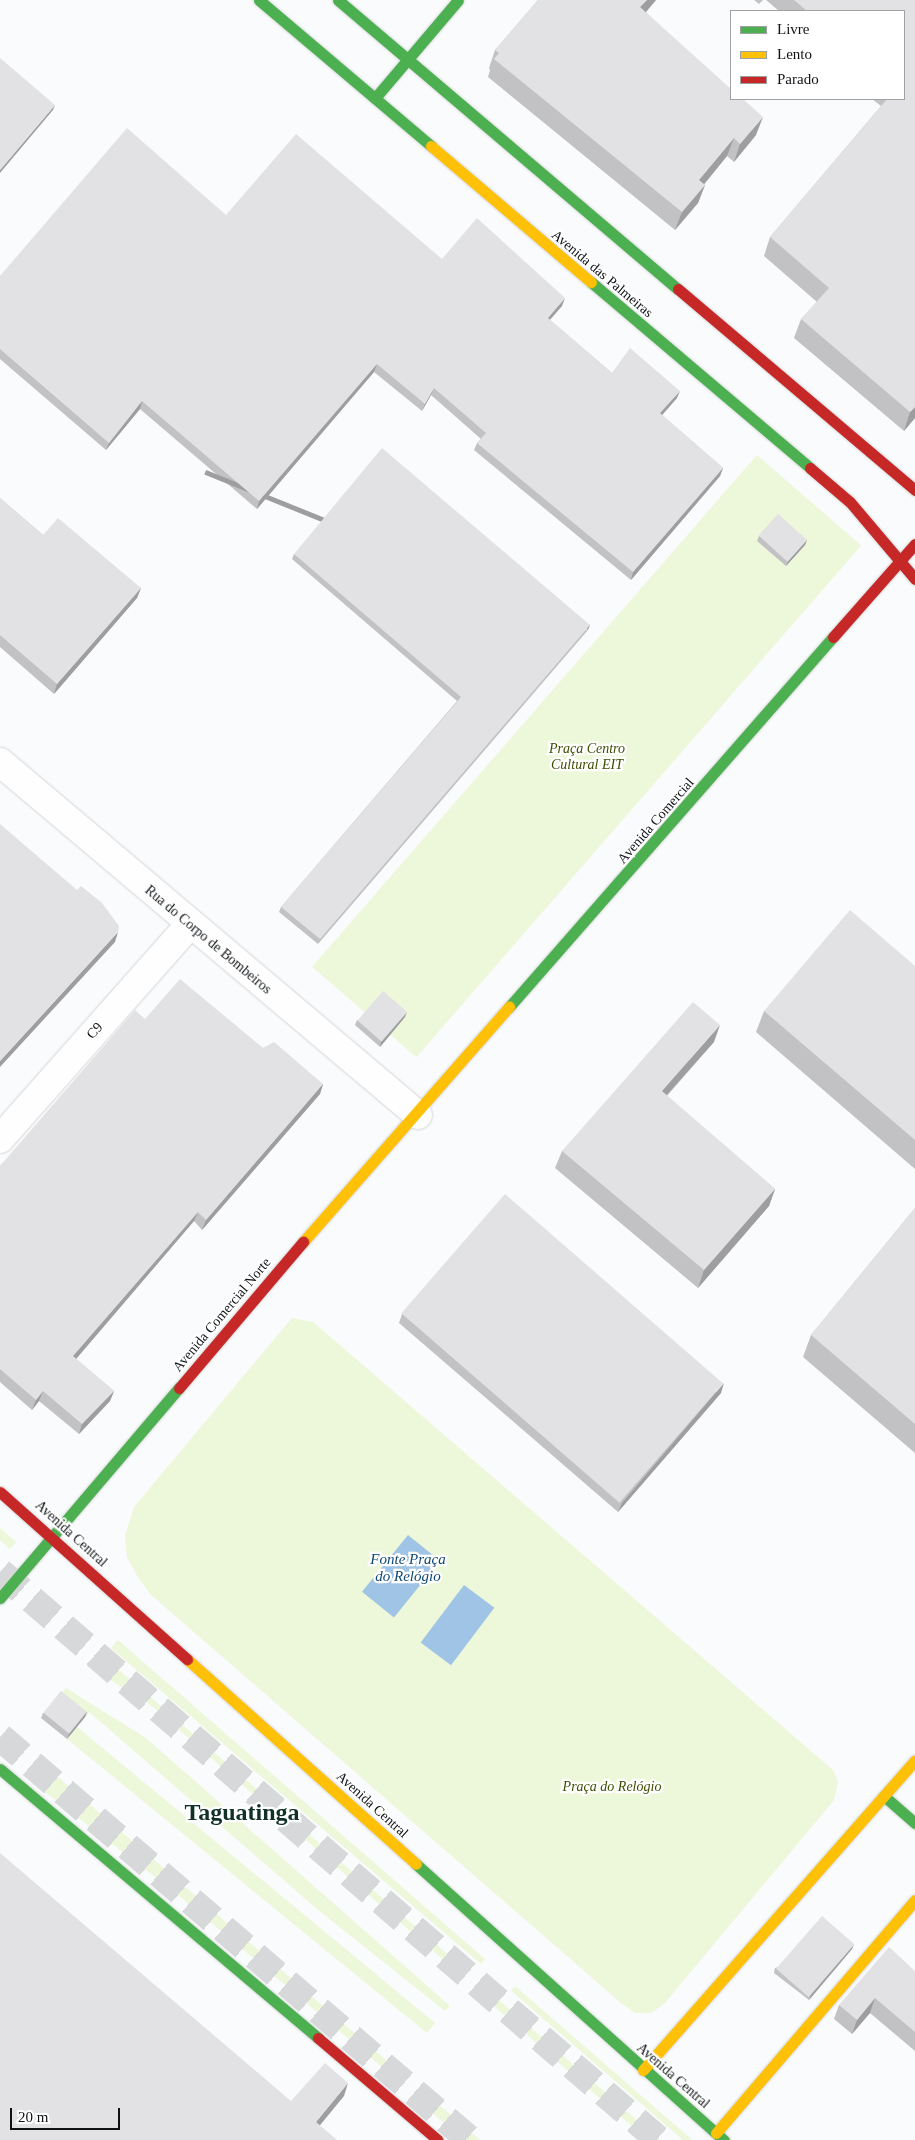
<!DOCTYPE html>
<meta charset="utf-8">
<style>
body{margin:0}
#map{position:relative;width:915px;height:2140px;overflow:hidden;background:#fafbfc;font-family:"Times New Roman",serif}
div>[style]{position:absolute}
[style*='--x']{left:calc(var(--x)*1px);top:calc(var(--y)*1px);width:calc(var(--w)*1px);rotate:calc(var(--a)*1deg)}
.green>*{inset:0;background:#edf7d9;transform-origin:0 0}
.water>*{inset:0;background:#9fc4e5;transform-origin:0 0}
.primary-tunnel>*{height:28px;margin-top:-14px;transform-origin:0;background:repeating-linear-gradient(90deg,#d7d8da 0 28px,transparent 0 42px)}
.roads{filter:drop-shadow(0 0 1px #d4d6d8) drop-shadow(0 0 1px #d4d6d8)}
.street>*{height:28px;margin:-14px;padding:0 14px;transform-origin:14px;border-radius:14px;background:#fefeff}
.fast>*{height:11px;margin:-5.5px;padding:0 5.5px;transform-origin:5.5px;border-radius:5.5px;background:#4caf50}
.slow>*{height:11px;margin:-5.5px;padding:0 5.5px;transform-origin:5.5px;border-radius:5.5px;background:#ffc107}
.jam>*{height:11px;margin:-5.5px;padding:0 5.5px;transform-origin:5.5px;border-radius:5.5px;background:#c62828}
.wall>*{inset:0;background:#c2c2c4}
.shaded-wall>*{inset:0;background:#9e9ea0;transform-origin:0 0}
.building>*{inset:0;background:#e2e1e4;transform-origin:0 0}
span{translate:-50% -50%;white-space:nowrap;text-align:center;line-height:1.15;-webkit-text-stroke:4.5px #fff;paint-order:stroke}
.street-label{font-size:14px;color:#101316}
.park-label{font-size:14px;color:#3e4d00;font-style:italic}
.water-label{font-size:15px;color:#0e4875;font-style:italic}
.town-label{font-size:24px;color:#113027;font-weight:700}
.legend{position:absolute;left:730px;top:10px;width:175px;height:90px;box-sizing:border-box;background:#fff;border:1px solid #9fa1a2;margin:0;padding:6px 9px;list-style:none;font-size:15px;color:#101316}
.legend li{display:flex;align-items:center;gap:10px;height:25px}
.legend b{width:25px;border:1px solid #9fa1a2}
.scale{position:absolute;left:10px;top:2108px;width:110px;height:22px;box-sizing:border-box;border:2px solid #101316;border-top:0;padding-left:6px;font-size:15px;line-height:18px;white-space:nowrap;color:#101316;-webkit-text-stroke:4px #fff;paint-order:stroke}
</style>
<div id="map">
<div class="green">
<i style="left:757px;top:455px;width:138px;height:678px;rotate:41deg"></i>
<i style="clip-path:polygon(292px 1318px,313px 1322px,833px 1770px,838px 1782px,834px 1800px,664px 2004px,651px 2013px,635px 2013px,621px 2003px,150px 1594px,136px 1574px,127px 1557px,125px 1536px,134px 1507px)"></i>
<i style="clip-path:polygon(0 1528px,16px 1542px,10px 1549px,0 1540px)"></i>
<i style="clip-path:polygon(118px 1640px,485px 1959px,481px 1964px,111px 1648px)"></i>
<i style="clip-path:polygon(104px 1657px,468px 1972px,464px 1978px,146px 1701px,93px 1670px)"></i>
<i style="clip-path:polygon(66px 1688px,146px 1738px,450px 2006px,445px 2011px,317px 1909px,89px 1712px,86px 1717px,59px 1696px)"></i>
<i style="clip-path:polygon(77px 1727px,435px 2023px,427px 2033px,67px 1739px)"></i>
<i style="clip-path:polygon(44px 1765px,387px 2061px,382px 2067px,182px 1898px,31px 1781px)"></i>
<i style="left:515px;top:1986px;width:235px;height:6px;rotate:41deg"></i>
<i style="left:499px;top:2000px;width:214px;height:8px;rotate:41deg"></i>
<i style="clip-path:polygon(429px 2096px,480px 2140px,464px 2140px,422px 2104px)"></i>
</div>
<div class="water">
<i style="left:408px;top:1535px;width:41px;height:73px;rotate:39deg"></i>
<i style="left:464px;top:1585px;width:38px;height:72px;rotate:37deg"></i>
</div>
<div class="primary-tunnel">
<i style="--x:0;--y:1572;--w:870;--a:40.76"></i>
<i style="--x:0;--y:1737;--w:619;--a:40.61"></i>
</div>
<div class="roads">
<div class="street">
<i style="--x:0;--y:762;--w:547;--a:40.18"></i>
<i style="--x:0;--y:1139;--w:287;--a:-48.5"></i>
</div>
<div class="fast">
<i style="--x:259;--y:0;--w:226;--a:40.3"></i>
<i style="--x:338;--y:0;--w:446;--a:40.4"></i>
<i style="--x:375;--y:98;--w:128;--a:-49.7"></i>
<i style="--x:591;--y:282;--w:287;--a:40.3"></i>
<i style="--x:509;--y:1007;--w:492;--a:-48.8"></i>
<i style="--x:0;--y:1598;--w:276;--a:-49.6"></i>
<i style="--x:0;--y:1769;--w:417;--a:40.2"></i>
<i style="--x:884;--y:1796;--w:41;--a:41.1"></i>
<i style="--x:416;--y:1864;--w:414;--a:41.9"></i>
</div>
<div class="slow">
<i style="--x:431;--y:146;--w:210;--a:40.4"></i>
<i style="--x:303;--y:1242;--w:313;--a:-48.8"></i>
<i style="--x:187;--y:1659;--w:307;--a:41.8"></i>
<i style="--x:643;--y:2070;--w:412;--a:-48.7"></i>
<i style="--x:716;--y:2133;--w:306;--a:-49.5"></i>
</div>
<div class="jam">
<i style="--x:678;--y:289;--w:311;--a:40.3"></i>
<i style="--x:810;--y:468;--w:52;--a:40.4"></i>
<i style="--x:850;--y:502;--w:101;--a:49.8"></i>
<i style="--x:833;--y:637;--w:124;--a:-48.6"></i>
<i style="--x:179;--y:1388;--w:192;--a:-49.7"></i>
<i style="--x:0;--y:1492;--w:251;--a:41.8"></i>
<i style="--x:318;--y:2038;--w:157;--a:40.4"></i>
</div>
</div>
<div class="wall">
<i style="clip-path:polygon(538px 0,656px 0,646px 12px,756px 135px,734px 162px,727px 156px,704px 184px,705px 185px,698px 203px,675px 230px,488px 77px,490px 70px,489px 68px,495px 50px)"></i>
<i style="clip-path:polygon(754px 0,763px 0,759px 4px)"></i>
<i style="clip-path:polygon(766px 0,915px 0,915px 418px,904px 431px,794px 338px,801px 319px,817px 302px,764px 256px,770px 237px,881px 106px,872px 99px,904px 99px,904px 11px,779px 11px)"></i>
<i style="clip-path:polygon(226px 215px,442px 259px,562px 306px,550px 320px,612px 373px,677px 398px,662px 415px,723px 468px,720px 476px,631px 580px,474px 450px,477px 443px,481px 439px,431px 395px,422px 411px,374px 372px,257px 509px,140px 409px,106px 450px,0 359px,0 276px)"></i>
<i style="clip-path:polygon(0 498px,43px 535px,141px 588px,137px 598px,54px 694px,0 647px)"></i>
<i style="clip-path:polygon(759px 536px,807px 540px,805px 545px,786px 566px,757px 541px)"></i>
<i style="clip-path:polygon(294px 554px,588px 630px,318px 944px,279px 912px,281px 907px,457px 701px,292px 559px)"></i>
<i style="clip-path:polygon(915px 966px,915px 1169px,756px 1032px,764px 1011px)"></i>
<i style="clip-path:polygon(405px 1017px,380px 1047px,355px 1025px,357px 1020px)"></i>
<i style="clip-path:polygon(145px 1019px,263px 1048px,323px 1084px,320px 1094px,202px 1230px,194px 1221px,76px 1359px,114px 1391px,110px 1401px,79px 1434px,39px 1401px,32px 1410px,0 1382px,0 1166px)"></i>
<i style="clip-path:polygon(714px 1042px,667px 1096px,775px 1189px,769px 1206px,698px 1288px,555px 1168px,562px 1151px)"></i>
<i style="clip-path:polygon(915px 1208px,915px 1453px,803px 1357px,811px 1335px)"></i>
<i style="clip-path:polygon(402px 1314px,721px 1393px,618px 1512px,399px 1323px)"></i>
<i style="clip-path:polygon(87px 1712px,85px 1717px,67px 1739px,41px 1718px,43px 1713px)"></i>
<i style="clip-path:polygon(854px 1944px,852px 1949px,809px 2000px,774px 1973px,775px 1968px)"></i>
<i style="clip-path:polygon(915px 1971px,915px 2051px,870px 2013px,852px 2034px,834px 2019px,839px 2005px)"></i>
</div>
<div class="shaded-wall">
<i style="clip-path:polygon(647px 0,656px 0,634px 26px,640px 7px)"></i>
<i style="clip-path:polygon(55px 105px,53px 110px,0 173px,0 170px)"></i>
<i style="clip-path:polygon(763px 117px,756px 135px,734px 162px,740px 144px)"></i>
<i style="clip-path:polygon(734px 138px,727px 156px,693px 198px,699px 180px)"></i>
<i style="clip-path:polygon(705px 185px,698px 203px,675px 230px,682px 212px)"></i>
<i style="clip-path:polygon(565px 298px,562px 306px,545px 325px,548px 318px)"></i>
<i style="clip-path:polygon(377px 364px,374px 372px,257px 509px,259px 501px)"></i>
<i style="clip-path:polygon(434px 388px,431px 395px,422px 411px,425px 404px)"></i>
<i style="clip-path:polygon(680px 391px,677px 398px,657px 421px,660px 413px)"></i>
<i style="clip-path:polygon(142px 401px,140px 409px,106px 450px,109px 443px)"></i>
<i style="clip-path:polygon(915px 407px,915px 418px,904px 431px,910px 412px)"></i>
<i style="clip-path:polygon(723px 468px,720px 476px,631px 580px,633px 572px)"></i>
<i style="clip-path:polygon(807px 540px,805px 545px,786px 566px,788px 561px)"></i>
<i style="clip-path:polygon(141px 588px,137px 598px,54px 694px,57px 684px)"></i>
<i style="left:590px;top:625px;width:5px;height:414px;rotate:112deg"></i>
<i style="clip-path:polygon(118px 932px,115px 942px,0 1067px,0 1061px)"></i>
<i style="clip-path:polygon(407px 1012px,405px 1017px,380px 1047px,381px 1042px)"></i>
<i style="clip-path:polygon(720px 1025px,714px 1042px,655px 1108px,662px 1091px)"></i>
<i style="clip-path:polygon(323px 1084px,320px 1094px,202px 1230px,206px 1220px)"></i>
<i style="clip-path:polygon(775px 1189px,769px 1206px,698px 1288px,704px 1270px)"></i>
<i style="clip-path:polygon(198px 1212px,194px 1221px,70px 1366px,73px 1356px)"></i>
<i style="clip-path:polygon(724px 1383px,721px 1393px,618px 1512px,622px 1503px)"></i>
<i style="clip-path:polygon(43px 1391px,39px 1401px,32px 1410px,36px 1400px)"></i>
<i style="clip-path:polygon(114px 1391px,110px 1401px,79px 1434px,82px 1424px)"></i>
<i style="clip-path:polygon(87px 1712px,85px 1717px,67px 1739px,69px 1734px)"></i>
<i style="clip-path:polygon(854px 1944px,852px 1949px,809px 2000px,811px 1995px)"></i>
<i style="clip-path:polygon(875px 1998px,870px 2013px,852px 2034px,857px 2020px)"></i>
<i style="clip-path:polygon(348px 2083px,344px 2096px,312px 2135px,316px 2122px)"></i>
</div>
<div class="building">
<i style="clip-path:polygon(538px 0,647px 0,640px 7px,731px 89px,731px 99px,743px 99px,763px 117px,740px 144px,734px 138px,699px 180px,705px 185px,682px 212px,494px 59px,499px 53px,495px 50px)"></i>
<i style="clip-path:polygon(794px 0,915px 0,915px 407px,910px 412px,801px 319px,829px 288px,770px 237px,887px 99px,904px 99px,904px 11px,807px 11px)"></i>
<i style="clip-path:polygon(0 58px,55px 105px,0 170px)"></i>
<i style="clip-path:polygon(127px 128px,226px 215px,296px 134px,442px 259px,477px 218px,565px 298px,548px 318px,612px 373px,630px 348px,680px 391px,660px 413px,723px 468px,633px 572px,477px 443px,486px 433px,434px 388px,425px 404px,377px 364px,259px 501px,142px 401px,109px 443px,0 349px,0 276px)"></i>
<i style="clip-path:polygon(382px 448px,590px 625px,320px 939px,281px 907px,461px 697px,294px 554px)"></i>
<i style="clip-path:polygon(0 498px,43px 535px,58px 518px,141px 588px,57px 684px,0 635px)"></i>
<i style="left:778px;top:514px;width:39px;height:29px;rotate:42deg"></i>
<i style="clip-path:polygon(0 824px,77px 890px,81px 886px,102px 903px,119px 926px,118px 932px,0 1061px)"></i>
<i style="clip-path:polygon(850px 910px,915px 966px,915px 1140px,764px 1011px)"></i>
<i style="clip-path:polygon(180px 979px,263px 1048px,274px 1042px,323px 1084px,206px 1220px,198px 1212px,73px 1356px,114px 1391px,82px 1424px,43px 1391px,36px 1400px,0 1369px,0 1166px,135px 1010px,145px 1019px)"></i>
<i style="left:383px;top:991px;width:32px;height:39px;rotate:41deg"></i>
<i style="clip-path:polygon(693px 1002px,720px 1025px,662px 1091px,775px 1189px,704px 1270px,562px 1151px)"></i>
<i style="left:505px;top:1194px;width:289px;height:158px;rotate:41deg"></i>
<i style="clip-path:polygon(915px 1208px,915px 1424px,811px 1335px)"></i>
<i style="left:61px;top:1691px;width:33px;height:28px;rotate:39deg"></i>
<i style="clip-path:polygon(0 1853px,291px 2101px,325px 2063px,348px 2083px,316px 2122px,337px 2140px,0 2140px)"></i>
<i style="left:822px;top:1916px;width:43px;height:70px;rotate:41deg"></i>
<i style="clip-path:polygon(889px 1947px,915px 1971px,915px 2032px,875px 1998px,857px 2020px,839px 2005px)"></i>
</div>
<div class="street-label">
<span style="left:602px;top:274px;rotate:40deg">Avenida das Palmeiras</span>
<span style="left:656px;top:821px;rotate:-49deg">Avenida Comercial</span>
<span style="left:208px;top:940px;rotate:40deg">Rua do Corpo de Bombeiros</span>
<span style="left:95px;top:1031px;rotate:-49deg">C9</span>
<span style="left:222px;top:1315px;rotate:-50deg">Avenida Comercial Norte</span>
<span style="left:71px;top:1534px;rotate:42deg">Avenida Central</span>
<span style="left:372px;top:1805px;rotate:42deg">Avenida Central</span>
<span style="left:673px;top:2076px;rotate:41deg">Avenida Central</span>
</div>
<div class="park-label">
<span style="left:587px;top:757px">Praça Centro<br>Cultural EIT</span>
<span style="left:612px;top:1787px">Praça do Relógio</span>
</div>
<div class="water-label">
<span style="left:408px;top:1568px">Fonte Praça<br>do Relógio</span>
</div>
<div class="town-label">
<span style="left:242px;top:1813px">Taguatinga</span>
</div>
<ul class="legend">
<li><b style="height:6px;background:#4caf50"></b>Livre</li>
<li><b style="height:6px;background:#ffc107"></b>Lento</li>
<li><b style="height:6px;background:#c62828"></b>Parado</li>
</ul>
<div class="scale">20 m</div>
</div>
